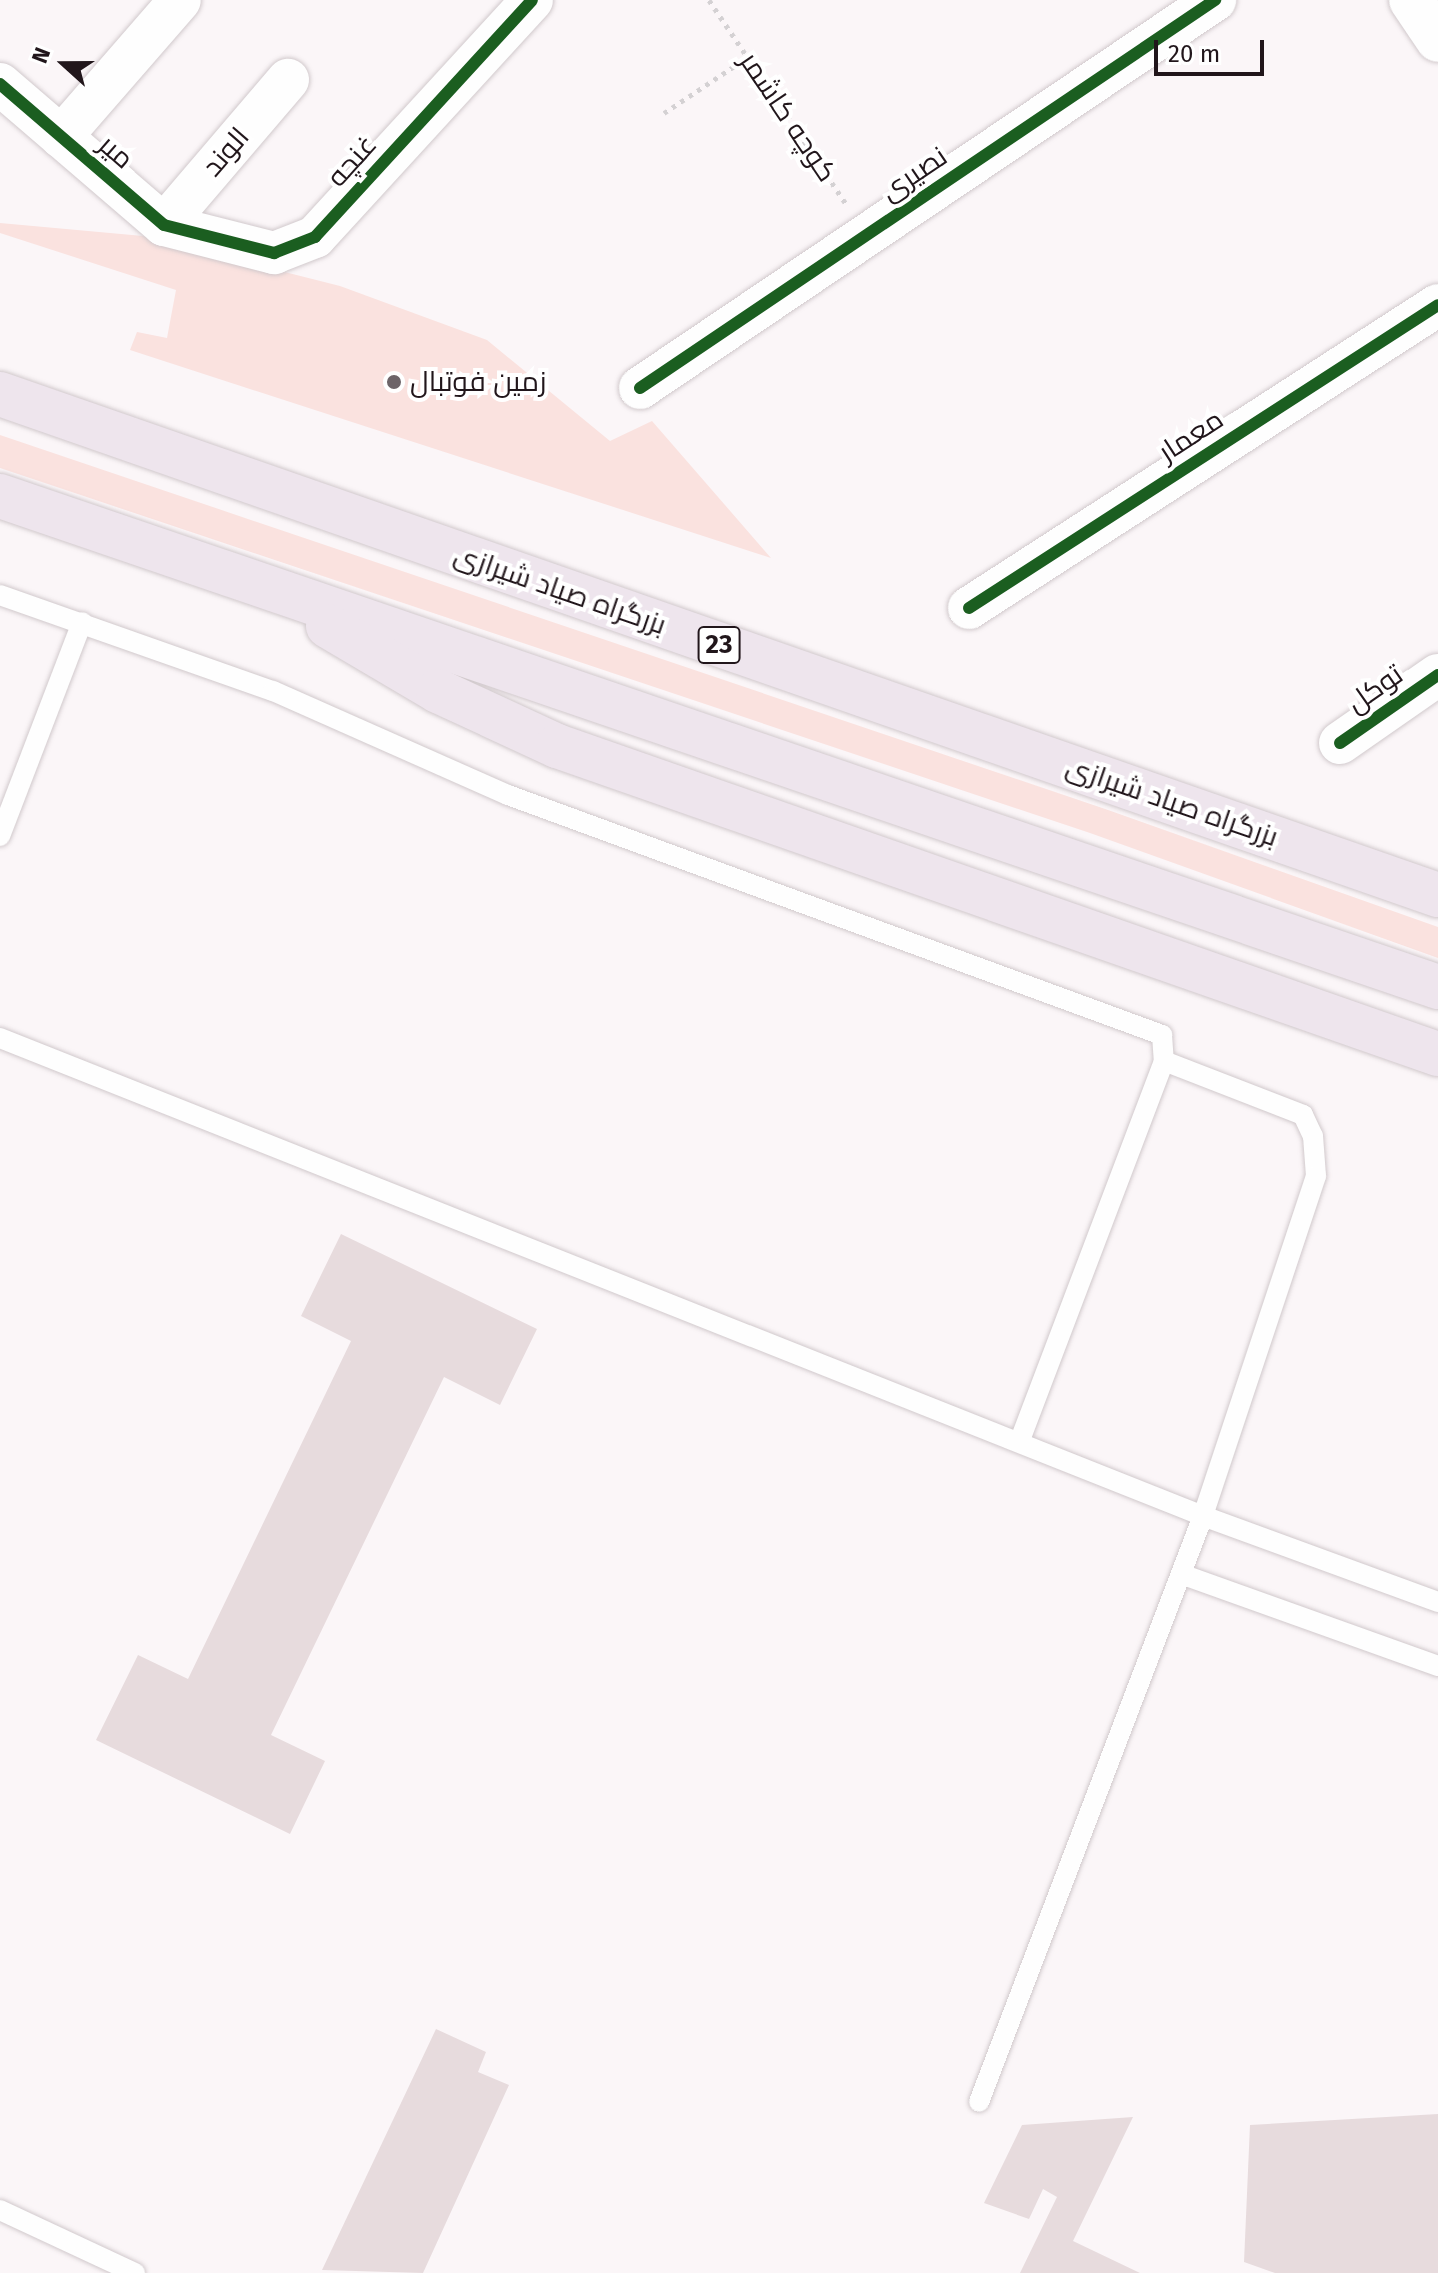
<!DOCTYPE html>
<meta charset="utf-8">
<style>
body{margin:0}
#map{position:relative;width:1438px;height:2273px;overflow:hidden;background:#fbf6f8;font-family:"Fira Sans",Cairo,sans-serif}
div>[style]{position:absolute}
[style*='--x']{left:calc(var(--x)*1px);top:calc(var(--y)*1px);width:calc(var(--w)*1px);rotate:calc(var(--a)*1deg)}
.green>*{inset:0;background:#fae2df}
.building>*{inset:0;background:#e7dbdd}
.path>*{height:5px;margin-top:-2.5px;transform-origin:0;background:repeating-linear-gradient(90deg,#d4d1d3 0 4px,transparent 0 10px)}
.roads{filter:drop-shadow(0 0 2px #d1c9cc) drop-shadow(0 0 2px #d1c9cc)}
.lane>*{height:20px;margin:-10px;padding:0 10px;transform-origin:10px;border-radius:10px;background:#fefefe}
.street>*{height:42px;margin:-21px;padding:0 21px;transform-origin:21px;border-radius:21px;background:#fefefe}
.secondary>*{height:44px;margin:-22px;padding:0 22px;transform-origin:22px;border-radius:22px;background:#fefefe}
.highway>*{height:44px;margin:-22px;padding:0 22px;transform-origin:22px;border-radius:22px;background:#eee5ed}
.cycleway>*{height:12px;margin:-6px;padding:0 6px;transform-origin:6px;border-radius:6px;background:#1b5e20}
.dots>*{width:22px;height:22px;translate:-50% -50%;box-sizing:border-box;border:4px solid #fff;border-radius:50%}
span{translate:-50% -50%;white-space:nowrap;text-align:center;line-height:1.15;-webkit-text-stroke:8px #fff;paint-order:stroke}
.shield-label span{padding:2px 6px;background:#fff;border:2px solid;border-radius:6px;-webkit-text-stroke-width:0}
.shield-label{font-size:26px;color:#21161b;font-weight:700}
.street-label{font-size:28px;color:#21161b}
.poi-label{font-size:28px;color:#21161b}
.left{translate:0 -50%;text-align:left}
.north{position:absolute;left:24px;top:24px;width:80px;height:80px;-webkit-text-stroke:6px #fff;paint-order:stroke;rotate:291deg;font-size:22px;font-weight:700;line-height:32px;text-align:center;color:#21161b}
.north::after{content:'';display:block;margin:auto;width:28px;height:36px;background:#21161b;clip-path:polygon(50% 0,100% 100%,50% 72%,0 100%)}
.scale{position:absolute;left:1154px;top:40px;width:110px;height:36px;box-sizing:border-box;border:4px solid #21161b;border-top:0;padding-left:10px;font-size:24px;line-height:28px;white-space:nowrap;color:#21161b;-webkit-text-stroke:6px #fff;paint-order:stroke}
</style>
<div id="map">
<div class="green">
<i style="clip-path:polygon(0 223px,143px 236px,340px 286px,487px 340px,610px 441px,652px 421px,771px 558px,130px 350px,137px 332px,167px 338px,176px 290px,0 233px)"></i>
<i style="clip-path:polygon(0 435px,1108px 810px,1438px 927px,1438px 958px,1090px 833px,0 468px)"></i>
</div>
<div class="building">
<i style="clip-path:polygon(341px 1234px,537px 1329px,500px 1405px,444px 1377px,271px 1735px,325px 1761px,290px 1834px,96px 1740px,138px 1655px,188px 1679px,351px 1341px,301px 1316px)"></i>
<i style="clip-path:polygon(436px 2029px,486px 2052px,478px 2072px,509px 2085px,423px 2273px,322px 2270px)"></i>
<i style="clip-path:polygon(1438px 2114px,1438px 2273px,1275px 2273px,1244px 2262px,1250px 2125px)"></i>
<i style="clip-path:polygon(1133px 2117px,1073px 2241px,1140px 2273px,1020px 2273px,1057px 2197px,1043px 2189px,1029px 2219px,984px 2203px,1022px 2125px)"></i>
</div>
<div class="path">
<i style="--x:709;--y:0;--w:247;--a:56.1"></i>
<i style="--x:664;--y:113;--w:101;--a:-33.7"></i>
</div>
<div class="roads">
<div class="lane">
<i style="--x:0;--y:595;--w:289;--a:19.4"></i>
<i style="--x:273;--y:691;--w:257;--a:23.9"></i>
<i style="--x:508;--y:795;--w:697;--a:20.15"></i>
<i style="--x:1162;--y:1035;--w:26;--a:86"></i>
<i style="--x:1164;--y:1061;--w:405;--a:110.8"></i>
<i style="--x:0;--y:836;--w:229;--a:-69"></i>
<i style="--x:0;--y:1038;--w:1294;--a:21.67"></i>
<i style="--x:1203;--y:1516;--w:627;--a:110.92"></i>
<i style="--x:1164;--y:1061;--w:149;--a:21.2"></i>
<i style="--x:1303;--y:1115;--w:23;--a:65"></i>
<i style="--x:1313;--y:1136;--w:40;--a:85.7"></i>
<i style="--x:1316;--y:1176;--w:358;--a:108.4"></i>
<i style="--x:1203;--y:1516;--w:250;--a:20.1"></i>
<i style="--x:1181;--y:1574;--w:273;--a:19.7"></i>
<i style="--x:0;--y:2210;--w:149;--a:25"></i>
</div>
<div class="street">
<i style="--x:0;--y:84;--w:216;--a:40.7"></i>
<i style="--x:164;--y:225;--w:114;--a:14.3"></i>
<i style="--x:274;--y:253;--w:44;--a:-21.3"></i>
<i style="--x:315;--y:237;--w:321;--a:-47.5"></i>
<i style="--x:61;--y:137;--w:181;--a:-49"></i>
<i style="--x:164;--y:225;--w:191;--a:-49.5"></i>
<i style="--x:640;--y:388;--w:694;--a:-34.01"></i>
<i style="--x:969;--y:608;--w:558;--a:-32.86"></i>
<i style="--x:1340;--y:743;--w:119;--a:-34.8"></i>
</div>
<div class="secondary">
<i style="--x:1411;--y:0;--w:48;--a:56"></i>
</div>
<div class="highway">
<i style="--x:0;--y:394;--w:1523;--a:19.21"></i>
<i style="--x:0;--y:496;--w:1520;--a:18.85"></i>
<i style="--x:328;--y:626;--w:128;--a:30.6"></i>
<i style="--x:438;--y:691;--w:131;--a:24.8"></i>
<i style="--x:557;--y:746;--w:933;--a:19.27"></i>
</div>
</div>
<div class="cycleway">
<i style="--x:0;--y:84;--w:216;--a:40.7"></i>
<i style="--x:164;--y:225;--w:114;--a:14.3"></i>
<i style="--x:274;--y:253;--w:44;--a:-21.3"></i>
<i style="--x:315;--y:237;--w:321;--a:-47.5"></i>
<i style="--x:640;--y:388;--w:694;--a:-34.01"></i>
<i style="--x:969;--y:608;--w:558;--a:-32.86"></i>
<i style="--x:1340;--y:743;--w:119;--a:-34.8"></i>
</div>
<div class="dots">
<i style="left:394px;top:382px;background:#6d6468"></i>
</div>
<div class="shield-label">
<span style="left:719px;top:645px">23</span>
</div>
<div class="street-label">
<span style="left:788px;top:117px;rotate:56deg">کوچه کاشمر</span>
<span style="left:116px;top:152px;rotate:41deg">میر</span>
<span style="left:226px;top:152px;rotate:-49deg">الوند</span>
<span style="left:352px;top:161px;rotate:-48deg">غنچه</span>
<span style="left:914px;top:174px;rotate:-34deg">نصیری</span>
<span style="left:1191px;top:436px;rotate:-33deg">معمار</span>
<span style="left:560px;top:590px;rotate:19deg">بزرگراه صیاد شیرازی</span>
<span style="left:1375px;top:689px;rotate:-35deg">توکل</span>
<span style="left:1172px;top:802px;rotate:19deg">بزرگراه صیاد شیرازی</span>
</div>
<div class="poi-label">
<span class="left" style="left:410px;top:382px">زمین فوتبال</span>
</div>
<div class="north">N</div>
<div class="scale">20 m</div>
</div>
